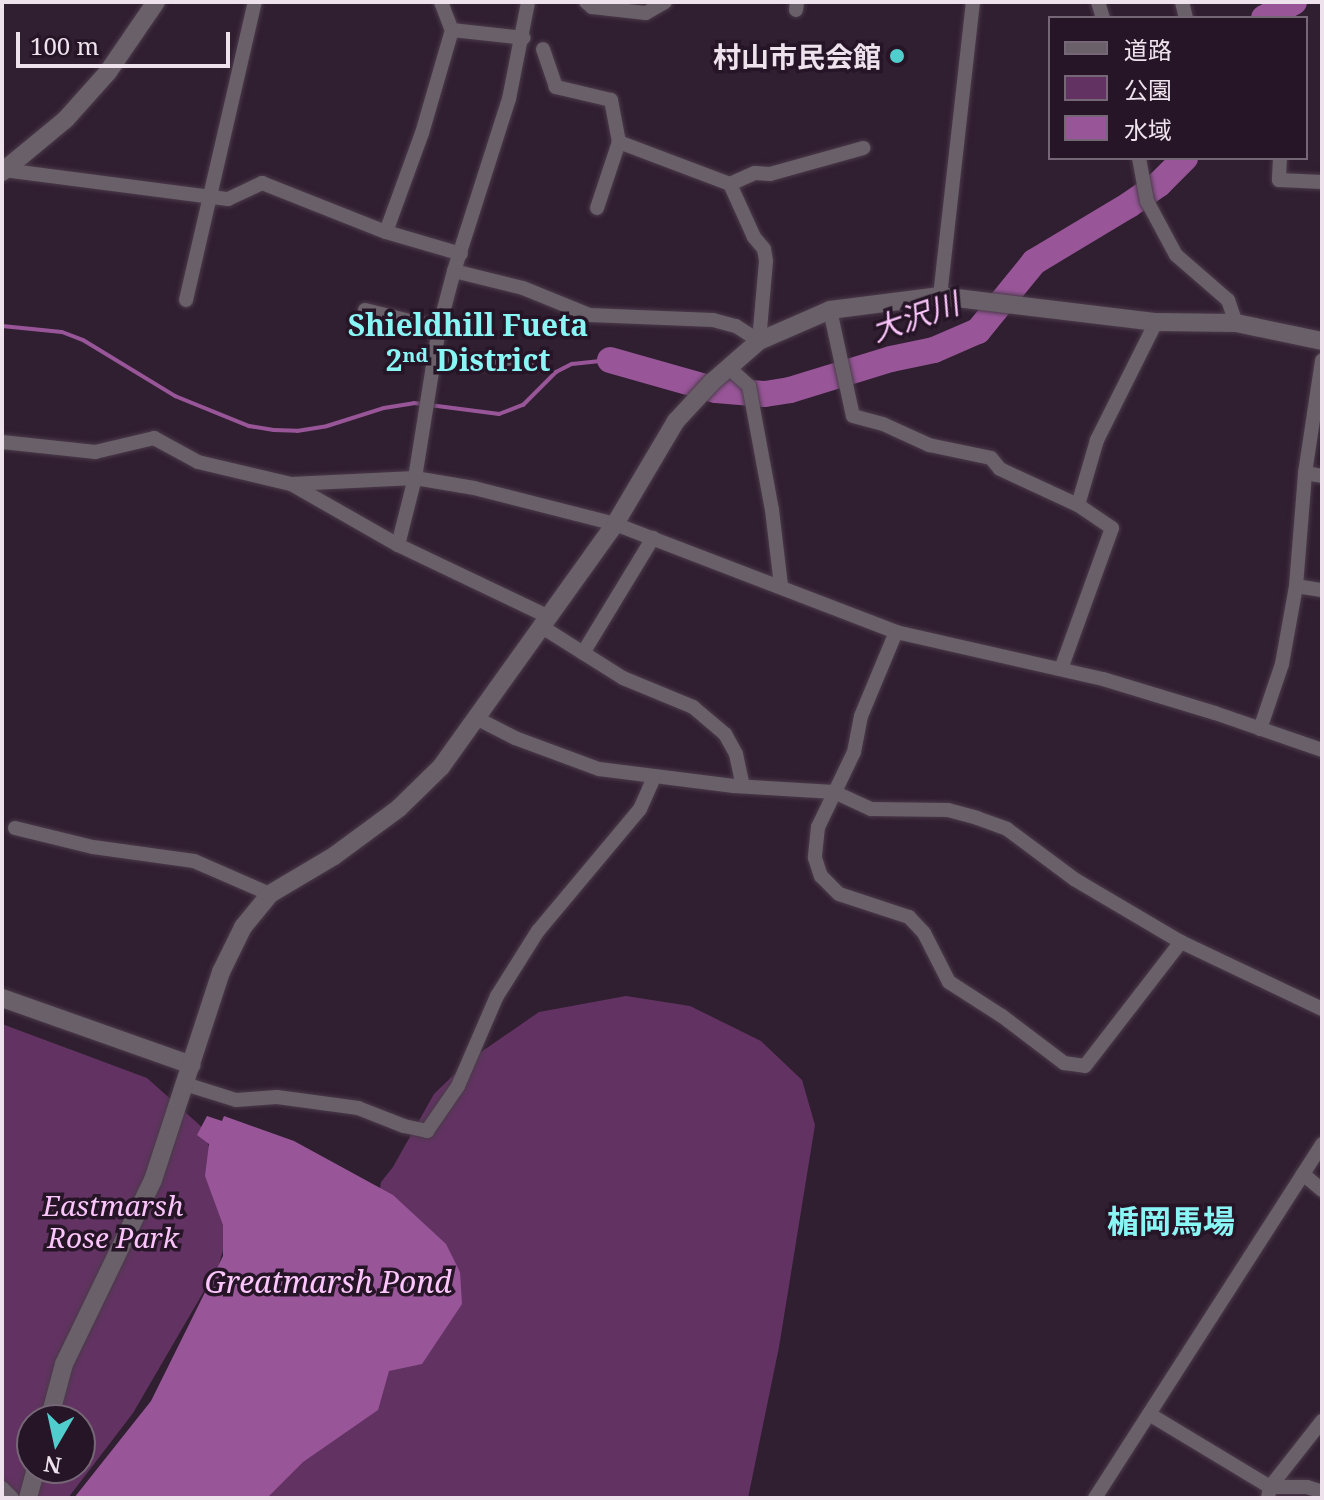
<!DOCTYPE html>
<meta charset="utf-8">
<style>
body{margin:0}
#map{position:relative;width:1324px;height:1500px;overflow:hidden;background:#301f30;font-family:"Noto Serif","Noto Sans JP",serif}
div>[style]{position:absolute}
[style*='--x']{left:calc(var(--x)*1px);top:calc(var(--y)*1px);width:calc(var(--w)*1px);rotate:calc(var(--a)*1deg)}
.green>*{inset:0;background:#623362}
.water>*{inset:0;background:#985699}
.stream>*{height:4px;margin:-2px;padding:0 2px;transform-origin:2px;border-radius:2px;background:#985699}
.river>*{height:26px;margin:-13px;padding:0 13px;transform-origin:13px;border-radius:13px;background:#985699}
.roads{filter:drop-shadow(0 0 2px #4b3a4a) drop-shadow(0 0 2px #4b3a4a)}
.minor>*{height:14px;margin:-7px;padding:0 7px;transform-origin:7px;border-radius:7px;background:#696069}
.tertiary>*{height:18px;margin:-9px;padding:0 9px;transform-origin:9px;border-radius:9px;background:#696069}
.dots>*{width:22px;height:22px;translate:-50% -50%;box-sizing:border-box;border:4px solid #261526;border-radius:50%}
span{translate:-50% -50%;white-space:nowrap;text-align:center;line-height:1.15;-webkit-text-stroke:7px #261526;paint-order:stroke}
.poi-label{font-size:28px;color:#eee2ed;font-weight:700}
.right{translate:-100% -50%;text-align:right}
.park-label{font-size:28px;color:#fbc5fb;font-style:italic}
.water-label{font-size:30px;color:#fdc7fd;font-style:italic}
.neighbourhood-label{font-size:30px;color:#89f5f4;font-weight:700}
.quarter-label{font-size:32px;color:#89f5f4;font-weight:700}
.frame{position:absolute;inset:0;border:4px solid #eee2ed;pointer-events:none}
.legend{position:absolute;left:1048px;top:16px;width:260px;height:144px;box-sizing:border-box;background:#261526;border:2px solid #766776;margin:0;padding:10px 14px;list-style:none;font-size:24px;color:#eee2ed}
.legend li{display:flex;align-items:center;gap:16px;height:40px}
.legend b{width:40px;border:2px solid #766776}
.north{position:absolute;left:16px;top:1404px;width:80px;height:80px;box-sizing:border-box;background:#261526;border:2px solid #766776;border-radius:50%;rotate:189deg;font-size:22px;font-weight:700;line-height:32px;text-align:center;color:#eee2ed}
.north::after{content:'';display:block;margin:auto;width:28px;height:36px;background:#52cdcd;clip-path:polygon(50% 0,100% 100%,50% 72%,0 100%)}
.scale{position:absolute;left:16px;top:32px;width:214px;height:36px;box-sizing:border-box;border:4px solid #eee2ed;border-top:0;padding-left:10px;font-size:24px;line-height:28px;white-space:nowrap;color:#eee2ed;-webkit-text-stroke:6px #261526;paint-order:stroke}
</style>
<div id="map">
<div class="green">
<i style="clip-path:polygon(626px 996px,690px 1006px,761px 1041px,802px 1080px,815px 1125px,779px 1347px,748px 1498px,251px 1498px,372px 1240px,381px 1182px,393px 1167px,434px 1094px,468px 1061px,539px 1012px)"></i>
<i style="clip-path:polygon(evenodd,2px 1024px,147px 1078px,204px 1129px,230px 1227px,218px 1267px,133px 1413px,68px 1498px,2px 1498px,2px 1024px,32px 1420px,80px 1420px,80px 1468px,32px 1468px,32px 1420px)"></i>
</div>
<div class="water">
<i style="clip-path:polygon(207px 1116px,222px 1121px,224px 1116px,294px 1141px,393px 1195px,446px 1244px,460px 1272px,462px 1304px,422px 1364px,389px 1371px,378px 1410px,303px 1462px,267px 1498px,74px 1498px,151px 1401px,223px 1256px,223px 1225px,205px 1176px,209px 1144px,197px 1135px)"></i>
</div>
<div class="stream">
<i style="--x:2;--y:326;--w:60;--a:5.7"></i>
<i style="--x:62;--y:332;--w:22;--a:21"></i>
<i style="--x:83;--y:340;--w:108;--a:31.3"></i>
<i style="--x:175;--y:396;--w:80;--a:22.1"></i>
<i style="--x:249;--y:426;--w:25;--a:9"></i>
<i style="--x:274;--y:430;--w:23;--a:2"></i>
<i style="--x:297;--y:431;--w:30;--a:-9"></i>
<i style="--x:327;--y:426;--w:60;--a:-17.5"></i>
<i style="--x:384;--y:408;--w:30;--a:-9"></i>
<i style="--x:414;--y:403;--w:86;--a:7.4"></i>
<i style="--x:499;--y:414;--w:26;--a:-21"></i>
<i style="--x:523;--y:405;--w:47;--a:-45"></i>
<i style="--x:556;--y:372;--w:18;--a:-27"></i>
<i style="--x:572;--y:364;--w:38;--a:-6"></i>
</div>
<div class="river">
<i style="--x:1264;--y:18;--w:34;--a:-28"></i>
<i style="--x:610;--y:360;--w:110;--a:15.8"></i>
<i style="--x:716;--y:390;--w:49;--a:4.7"></i>
<i style="--x:765;--y:394;--w:25;--a:-9"></i>
<i style="--x:790;--y:390;--w:106;--a:-17.1"></i>
<i style="--x:891;--y:359;--w:44;--a:-11.8"></i>
<i style="--x:934;--y:350;--w:48;--a:-23.4"></i>
<i style="--x:978;--y:331;--w:89;--a:-50.9"></i>
<i style="--x:1034;--y:262;--w:111;--a:-31"></i>
<i style="--x:1129;--y:205;--w:37;--a:-35"></i>
<i style="--x:1159;--y:184;--w:37;--a:-45"></i>
</div>
<div class="roads">
<div class="minor">
<i style="--x:441;--y:2;--w:30;--a:69"></i>
<i style="--x:452;--y:30;--w:107;--a:106.2"></i>
<i style="--x:422;--y:133;--w:105;--a:110"></i>
<i style="--x:386;--y:232;--w:78;--a:16.3"></i>
<i style="--x:586;--y:2;--w:8;--a:40"></i>
<i style="--x:592;--y:7;--w:54;--a:6.3"></i>
<i style="--x:646;--y:13;--w:22;--a:-30"></i>
<i style="--x:1098;--y:2;--w:17;--a:73"></i>
<i style="--x:1182;--y:2;--w:16;--a:76"></i>
<i style="--x:796;--y:10;--w:8;--a:-83"></i>
<i style="--x:452;--y:30;--w:72;--a:6.3"></i>
<i style="--x:1139;--y:158;--w:44;--a:79.5"></i>
<i style="--x:1147;--y:201;--w:61;--a:61.8"></i>
<i style="--x:1176;--y:255;--w:69;--a:40.9"></i>
<i style="--x:1228;--y:300;--w:24;--a:71"></i>
<i style="--x:1280;--y:158;--w:22;--a:93"></i>
<i style="--x:1279;--y:180;--w:43;--a:2.7"></i>
<i style="--x:4;--y:170;--w:226;--a:7.4"></i>
<i style="--x:228;--y:199;--w:38;--a:-25"></i>
<i style="--x:262;--y:183;--w:133;--a:21.6"></i>
<i style="--x:730;--y:184;--w:27;--a:-24"></i>
<i style="--x:755;--y:173;--w:15;--a:4"></i>
<i style="--x:770;--y:174;--w:97;--a:-15.6"></i>
<i style="--x:597;--y:208;--w:70;--a:-71.6"></i>
<i style="--x:454;--y:271;--w:71;--a:13.8"></i>
<i style="--x:523;--y:288;--w:71;--a:22.2"></i>
<i style="--x:589;--y:315;--w:124;--a:2.3"></i>
<i style="--x:713;--y:320;--w:24;--a:15"></i>
<i style="--x:736;--y:326;--w:27;--a:33"></i>
<i style="--x:759;--y:341;--w:80;--a:-85"></i>
<i style="--x:766;--y:261;--w:12;--a:-99"></i>
<i style="--x:764;--y:249;--w:16;--a:-130"></i>
<i style="--x:754;--y:237;--w:58;--a:-114.4"></i>
<i style="--x:730;--y:184;--w:119;--a:-159.3"></i>
<i style="--x:619;--y:142;--w:43;--a:-100.8"></i>
<i style="--x:611;--y:100;--w:57;--a:-166.7"></i>
<i style="--x:556;--y:87;--w:40;--a:-108.9"></i>
<i style="--x:940;--y:296;--w:296;--a:-83.6"></i>
<i style="--x:186;--y:300;--w:306;--a:-77"></i>
<i style="--x:365;--y:310;--w:76;--a:13.7"></i>
<i style="--x:830;--y:310;--w:108;--a:77.8"></i>
<i style="--x:853;--y:416;--w:31;--a:15"></i>
<i style="--x:883;--y:424;--w:51;--a:24.5"></i>
<i style="--x:929;--y:445;--w:63;--a:11.8"></i>
<i style="--x:991;--y:458;--w:14;--a:51"></i>
<i style="--x:1000;--y:469;--w:86;--a:24.8"></i>
<i style="--x:1078;--y:505;--w:41;--a:34.1"></i>
<i style="--x:1112;--y:528;--w:150;--a:109.9"></i>
<i style="--x:435;--y:357;--w:34;--a:10"></i>
<i style="--x:468;--y:363;--w:68;--a:0"></i>
<i style="--x:729;--y:368;--w:27;--a:42"></i>
<i style="--x:749;--y:386;--w:126;--a:79.5"></i>
<i style="--x:772;--y:510;--w:76;--a:83.2"></i>
<i style="--x:2;--y:442;--w:94;--a:6.1"></i>
<i style="--x:95;--y:452;--w:61;--a:-13.3"></i>
<i style="--x:154;--y:438;--w:50;--a:28.6"></i>
<i style="--x:198;--y:462;--w:96;--a:13.3"></i>
<i style="--x:291;--y:484;--w:123;--a:29.7"></i>
<i style="--x:398;--y:545;--w:167;--a:25.5"></i>
<i style="--x:1305;--y:473;--w:17;--a:10"></i>
<i style="--x:291;--y:484;--w:124;--a:-2.8"></i>
<i style="--x:415;--y:478;--w:60;--a:9.6"></i>
<i style="--x:474;--y:488;--w:146;--a:14.3"></i>
<i style="--x:615;--y:524;--w:301;--a:21"></i>
<i style="--x:896;--y:632;--w:212;--a:12.8"></i>
<i style="--x:1103;--y:679;--w:117;--a:16.9"></i>
<i style="--x:1215;--y:713;--w:113;--a:19.1"></i>
<i style="--x:1078;--y:505;--w:68;--a:-73.7"></i>
<i style="--x:1097;--y:440;--w:132;--a:-63.4"></i>
<i style="--x:398;--y:545;--w:69;--a:-75.8"></i>
<i style="--x:415;--y:478;--w:152;--a:-80.9"></i>
<i style="--x:439;--y:328;--w:59;--a:-75.3"></i>
<i style="--x:454;--y:271;--w:181;--a:-72.3"></i>
<i style="--x:509;--y:99;--w:99;--a:-78.9"></i>
<i style="--x:1296;--y:586;--w:26;--a:9"></i>
<i style="--x:542;--y:627;--w:96;--a:32.2"></i>
<i style="--x:623;--y:678;--w:76;--a:22.5"></i>
<i style="--x:693;--y:707;--w:42;--a:40.2"></i>
<i style="--x:725;--y:734;--w:23;--a:61"></i>
<i style="--x:736;--y:754;--w:33;--a:78"></i>
<i style="--x:896;--y:632;--w:91;--a:112.6"></i>
<i style="--x:861;--y:716;--w:37;--a:101"></i>
<i style="--x:854;--y:752;--w:83;--a:115.6"></i>
<i style="--x:818;--y:827;--w:31;--a:96"></i>
<i style="--x:815;--y:858;--w:19;--a:72"></i>
<i style="--x:821;--y:876;--w:25;--a:45"></i>
<i style="--x:839;--y:894;--w:74;--a:18.2"></i>
<i style="--x:909;--y:917;--w:22;--a:47"></i>
<i style="--x:924;--y:933;--w:55;--a:63"></i>
<i style="--x:949;--y:982;--w:63;--a:32.7"></i>
<i style="--x:1002;--y:1016;--w:78;--a:37.2"></i>
<i style="--x:1064;--y:1063;--w:21;--a:8"></i>
<i style="--x:1085;--y:1066;--w:157;--a:-52.3"></i>
<i style="--x:583;--y:653;--w:135;--a:-58.7"></i>
<i style="--x:476;--y:718;--w:44;--a:27.1"></i>
<i style="--x:515;--y:738;--w:90;--a:20.3"></i>
<i style="--x:599;--y:769;--w:136;--a:7.2"></i>
<i style="--x:734;--y:786;--w:100;--a:3.4"></i>
<i style="--x:834;--y:792;--w:41;--a:24.7"></i>
<i style="--x:871;--y:809;--w:77;--a:0.7"></i>
<i style="--x:948;--y:810;--w:30;--a:15"></i>
<i style="--x:977;--y:818;--w:32;--a:20"></i>
<i style="--x:1007;--y:829;--w:84;--a:36.7"></i>
<i style="--x:1074;--y:879;--w:124;--a:30.5"></i>
<i style="--x:1181;--y:942;--w:156;--a:25.4"></i>
<i style="--x:1260;--y:729;--w:69;--a:-71.3"></i>
<i style="--x:1282;--y:664;--w:79;--a:-79.8"></i>
<i style="--x:1296;--y:586;--w:113;--a:-85.4"></i>
<i style="--x:1305;--y:473;--w:114;--a:-81.4"></i>
<i style="--x:15;--y:828;--w:80;--a:13.7"></i>
<i style="--x:93;--y:847;--w:102;--a:7.9"></i>
<i style="--x:194;--y:861;--w:83;--a:23.5"></i>
<i style="--x:185;--y:1084;--w:53;--a:17.4"></i>
<i style="--x:236;--y:1100;--w:41;--a:-4.2"></i>
<i style="--x:277;--y:1097;--w:82;--a:7.7"></i>
<i style="--x:358;--y:1108;--w:49;--a:21.4"></i>
<i style="--x:404;--y:1126;--w:24;--a:12"></i>
<i style="--x:427;--y:1131;--w:55;--a:-55.4"></i>
<i style="--x:458;--y:1086;--w:98;--a:-66.6"></i>
<i style="--x:497;--y:996;--w:77;--a:-57.8"></i>
<i style="--x:538;--y:931;--w:159;--a:-50.1"></i>
<i style="--x:640;--y:809;--w:34;--a:-66"></i>
<i style="--x:1303;--y:1174;--w:25;--a:40"></i>
<i style="--x:1149;--y:1414;--w:141;--a:31.1"></i>
<i style="--x:1270;--y:1487;--w:37;--a:0"></i>
<i style="--x:1307;--y:1487;--w:16;--a:18"></i>
<i style="--x:2;--y:1488;--w:14;--a:45"></i>
<i style="--x:1095;--y:1498;--w:421;--a:-57.3"></i>
<i style="--x:1268;--y:1498;--w:11;--a:-80"></i>
<i style="--x:1270;--y:1487;--w:84;--a:-51.8"></i>
</div>
<div class="tertiary">
<i style="--x:2;--y:172;--w:83;--a:-39.6"></i>
<i style="--x:66;--y:119;--w:63;--a:-48.2"></i>
<i style="--x:108;--y:72;--w:85;--a:-55.6"></i>
<i style="--x:2;--y:998;--w:201;--a:19.5"></i>
<i style="--x:49;--y:1420;--w:58;--a:-75"></i>
<i style="--x:64;--y:1364;--w:204;--a:-64.2"></i>
<i style="--x:153;--y:1180;--w:219;--a:-71.9"></i>
<i style="--x:221;--y:972;--w:50;--a:-63.9"></i>
<i style="--x:243;--y:927;--w:43;--a:-50.7"></i>
<i style="--x:270;--y:894;--w:74;--a:-30.7"></i>
<i style="--x:334;--y:856;--w:81;--a:-36.4"></i>
<i style="--x:399;--y:808;--w:59;--a:-44.3"></i>
<i style="--x:441;--y:767;--w:299;--a:-54.4"></i>
<i style="--x:615;--y:524;--w:120;--a:-59.4"></i>
<i style="--x:676;--y:421;--w:53;--a:-47.3"></i>
<i style="--x:712;--y:382;--w:62;--a:-41.1"></i>
<i style="--x:759;--y:341;--w:77;--a:-23.6"></i>
<i style="--x:830;--y:310;--w:111;--a:-7.3"></i>
<i style="--x:940;--y:296;--w:218;--a:6.9"></i>
<i style="--x:1156;--y:322;--w:80;--a:0.7"></i>
<i style="--x:1236;--y:323;--w:88;--a:11.8"></i>
<i style="--x:28;--y:1498;--w:31;--a:-75"></i>
</div>
</div>
<div class="dots">
<i style="left:897px;top:56px;background:#52cdcd"></i>
</div>
<div class="poi-label">
<span class="right" style="left:881px;top:56px">村山市民会館</span>
</div>
<div class="park-label">
<span style="left:113px;top:1221px">Eastmarsh<br>Rose Park</span>
</div>
<div class="water-label">
<span style="left:915px;top:317px;rotate:-19deg">大沢川</span>
<span style="left:328px;top:1282px">Greatmarsh Pond</span>
</div>
<div class="neighbourhood-label">
<span style="left:468px;top:342px">Shieldhill Fueta<br>2ⁿᵈ District</span>
</div>
<div class="quarter-label">
<span style="left:1171px;top:1221px">楯岡馬場</span>
</div>
<div class="frame"></div>
<ul class="legend">
<li><b style="height:10px;background:#696069"></b>道路</li>
<li><b style="height:22px;background:#623362"></b>公園</li>
<li><b style="height:22px;background:#985699"></b>水域</li>
</ul>
<div class="north">N</div>
<div class="scale">100 m</div>
</div>
